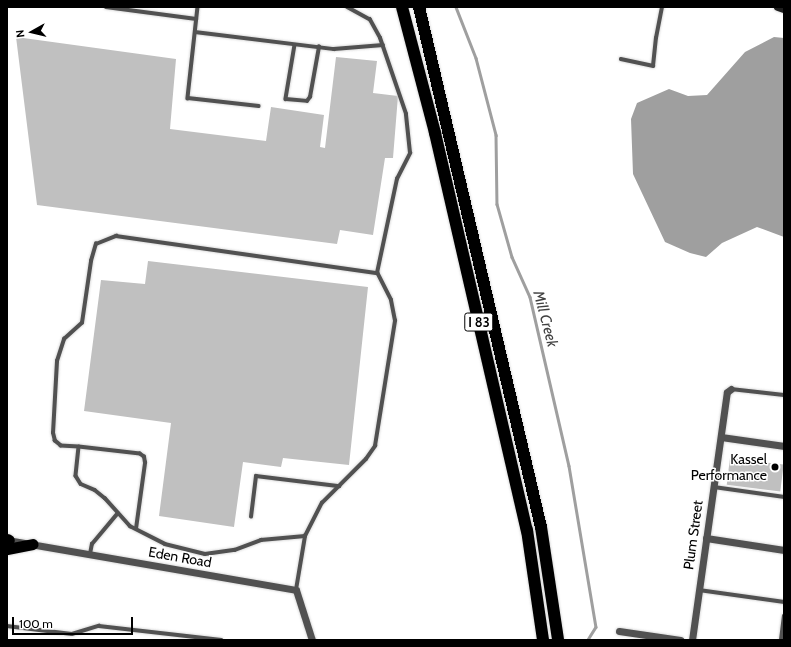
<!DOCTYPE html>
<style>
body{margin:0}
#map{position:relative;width:791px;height:647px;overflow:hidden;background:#fff;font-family:Cabin,sans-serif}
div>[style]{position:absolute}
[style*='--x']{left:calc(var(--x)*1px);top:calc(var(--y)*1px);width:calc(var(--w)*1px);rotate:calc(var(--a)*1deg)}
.water>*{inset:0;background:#9f9f9f}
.stream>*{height:2.5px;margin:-1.25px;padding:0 1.25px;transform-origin:1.25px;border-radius:1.25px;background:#9f9f9f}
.building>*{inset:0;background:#c0c0c0;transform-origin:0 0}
.roads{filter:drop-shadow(0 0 1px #dbdbdb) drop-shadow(0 0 1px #dbdbdb)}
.service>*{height:3.5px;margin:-1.75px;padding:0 1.75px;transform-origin:1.75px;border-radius:1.75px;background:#515151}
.minor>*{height:7px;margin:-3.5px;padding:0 3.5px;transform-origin:3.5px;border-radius:3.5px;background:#515151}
.secondary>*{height:8px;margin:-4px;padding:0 4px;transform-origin:4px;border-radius:4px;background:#1e1e1e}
.trunk>*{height:11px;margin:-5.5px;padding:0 5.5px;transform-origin:5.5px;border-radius:5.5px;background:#000}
.motorway>*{height:12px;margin:-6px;padding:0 6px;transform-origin:6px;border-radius:6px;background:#000}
.dots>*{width:11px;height:11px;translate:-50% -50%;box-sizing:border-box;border:2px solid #fff;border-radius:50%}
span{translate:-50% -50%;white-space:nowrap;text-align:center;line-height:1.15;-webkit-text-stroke:3px #fff;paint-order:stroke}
.shield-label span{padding:1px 3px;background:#fff;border:1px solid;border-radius:3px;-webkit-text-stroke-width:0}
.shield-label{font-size:13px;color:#000;font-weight:700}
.poi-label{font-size:14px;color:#000}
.right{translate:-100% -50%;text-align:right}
.street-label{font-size:14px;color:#000}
.water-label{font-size:15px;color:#404040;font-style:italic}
.frame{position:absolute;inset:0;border:8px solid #000;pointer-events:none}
.north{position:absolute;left:12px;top:12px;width:40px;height:40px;-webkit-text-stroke:3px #fff;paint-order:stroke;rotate:262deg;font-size:11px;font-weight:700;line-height:16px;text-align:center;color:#000}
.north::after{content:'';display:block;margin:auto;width:14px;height:18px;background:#000;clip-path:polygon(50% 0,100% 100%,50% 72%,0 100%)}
.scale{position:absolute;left:12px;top:617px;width:121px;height:18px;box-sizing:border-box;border:2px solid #000;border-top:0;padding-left:5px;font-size:12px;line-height:14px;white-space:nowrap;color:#000;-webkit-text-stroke:3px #fff;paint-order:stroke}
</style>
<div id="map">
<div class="water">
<i style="clip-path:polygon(774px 37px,784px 38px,784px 237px,757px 227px,722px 243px,706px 257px,690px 253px,665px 242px,633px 174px,631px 119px,637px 103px,669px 89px,688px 96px,707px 95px,745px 52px)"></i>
</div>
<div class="stream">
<i style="--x:456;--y:7;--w:55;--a:68.6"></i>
<i style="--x:476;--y:58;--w:80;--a:75.4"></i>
<i style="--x:496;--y:135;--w:69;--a:89.2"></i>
<i style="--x:497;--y:204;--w:55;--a:74.2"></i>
<i style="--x:512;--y:257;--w:44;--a:65.8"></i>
<i style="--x:530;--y:297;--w:173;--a:77"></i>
<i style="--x:569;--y:466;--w:163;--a:80.5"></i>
<i style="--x:596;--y:627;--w:15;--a:122"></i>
</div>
<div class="building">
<i style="clip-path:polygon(16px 37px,176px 59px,170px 129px,266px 141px,271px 107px,324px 115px,320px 147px,325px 148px,336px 57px,377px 61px,373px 93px,398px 96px,393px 158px,385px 158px,373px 235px,340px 230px,337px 244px,37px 205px)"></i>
<i style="clip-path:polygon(148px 261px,368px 287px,349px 465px,283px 458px,281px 467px,243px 462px,234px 527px,159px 516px,171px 423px,84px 411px,101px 280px,145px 284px)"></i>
<i style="left:730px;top:458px;width:54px;height:27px;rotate:7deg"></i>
</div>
<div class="roads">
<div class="service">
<i style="--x:106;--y:7;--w:91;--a:7.6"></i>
<i style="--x:198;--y:7;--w:92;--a:96.3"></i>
<i style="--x:188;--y:98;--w:71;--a:6.4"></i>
<i style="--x:195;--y:32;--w:140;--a:7"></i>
<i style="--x:334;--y:49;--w:49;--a:-4.7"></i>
<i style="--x:295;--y:45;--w:55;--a:99.5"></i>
<i style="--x:286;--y:99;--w:21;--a:5"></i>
<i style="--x:307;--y:101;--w:5;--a:-53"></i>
<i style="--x:310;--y:97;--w:51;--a:-79.8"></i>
<i style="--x:621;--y:59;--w:33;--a:12"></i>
<i style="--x:653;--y:66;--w:28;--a:-84"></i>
<i style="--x:656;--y:38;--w:32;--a:-79"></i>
<i style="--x:731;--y:389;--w:53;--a:6.5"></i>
<i style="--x:79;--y:447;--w:18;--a:-177"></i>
<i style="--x:61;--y:446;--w:8;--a:-140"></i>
<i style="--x:55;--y:441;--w:8;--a:-104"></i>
<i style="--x:53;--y:433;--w:72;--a:-86.8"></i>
<i style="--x:57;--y:361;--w:23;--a:-72"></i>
<i style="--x:64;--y:339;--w:24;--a:-42"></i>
<i style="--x:82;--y:323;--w:63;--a:-81.7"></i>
<i style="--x:91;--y:261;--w:18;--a:-74"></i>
<i style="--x:96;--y:244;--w:22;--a:-22"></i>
<i style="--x:116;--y:236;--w:264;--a:8.1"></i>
<i style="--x:714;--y:487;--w:71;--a:8.1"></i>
<i style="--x:251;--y:517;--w:41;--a:-83"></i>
<i style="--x:256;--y:476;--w:84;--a:6.9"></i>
<i style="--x:136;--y:529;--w:67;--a:-82.2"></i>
<i style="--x:145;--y:463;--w:6;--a:-99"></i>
<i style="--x:144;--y:457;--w:5;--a:-143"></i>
<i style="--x:140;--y:454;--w:61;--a:-173.5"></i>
<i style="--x:79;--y:447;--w:29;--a:96"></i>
<i style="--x:76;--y:476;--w:9;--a:58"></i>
<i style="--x:81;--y:484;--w:15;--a:23"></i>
<i style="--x:95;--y:490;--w:13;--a:39"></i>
<i style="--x:105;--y:498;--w:38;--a:48"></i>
<i style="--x:130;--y:526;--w:39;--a:27"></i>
<i style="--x:165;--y:544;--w:41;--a:14"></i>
<i style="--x:205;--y:554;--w:30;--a:-8"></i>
<i style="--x:235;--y:550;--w:28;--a:-21"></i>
<i style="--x:261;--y:540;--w:44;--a:-5.2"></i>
<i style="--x:90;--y:554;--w:10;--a:-79"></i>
<i style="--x:92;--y:544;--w:40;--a:-50"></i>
<i style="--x:296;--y:590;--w:55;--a:-80.5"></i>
<i style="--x:305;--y:536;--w:37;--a:-63"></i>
<i style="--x:322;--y:503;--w:62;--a:-45"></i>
<i style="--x:366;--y:459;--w:16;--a:-55"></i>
<i style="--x:375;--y:446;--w:127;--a:-80.9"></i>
<i style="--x:395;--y:321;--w:21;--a:-101"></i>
<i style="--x:391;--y:300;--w:30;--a:-117"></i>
<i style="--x:377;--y:273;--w:96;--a:-78"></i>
<i style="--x:397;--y:179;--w:29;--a:-63"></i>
<i style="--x:410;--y:153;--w:39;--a:-96"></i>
<i style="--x:406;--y:114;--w:80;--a:-108.9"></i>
<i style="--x:380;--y:38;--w:21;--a:-119"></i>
<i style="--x:370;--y:20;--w:26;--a:-151"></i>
<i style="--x:699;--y:590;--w:86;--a:8"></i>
<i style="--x:7;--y:626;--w:65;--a:7"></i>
<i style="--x:72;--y:634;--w:28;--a:-17"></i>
<i style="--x:99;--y:626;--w:123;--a:6.5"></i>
<i style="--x:781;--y:640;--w:24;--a:-83"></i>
</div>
<div class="minor">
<i style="--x:721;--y:437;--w:64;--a:8.1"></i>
<i style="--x:706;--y:538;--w:79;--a:8.7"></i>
<i style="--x:7;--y:540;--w:293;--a:9.8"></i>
<i style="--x:296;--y:590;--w:52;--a:72.3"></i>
<i style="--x:619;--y:631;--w:62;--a:8.4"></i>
<i style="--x:692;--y:640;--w:250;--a:-82"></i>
<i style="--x:727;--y:392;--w:5;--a:-37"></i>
</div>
<div class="secondary">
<i style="--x:778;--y:7;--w:6;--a:18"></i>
</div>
<div class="trunk">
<i style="--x:7;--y:539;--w:2;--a:27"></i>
<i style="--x:7;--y:549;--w:26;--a:-11"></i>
</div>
<div class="motorway">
<i style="--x:402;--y:7;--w:130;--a:75.3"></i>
<i style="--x:435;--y:133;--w:408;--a:77"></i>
<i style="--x:527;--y:530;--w:111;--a:81.7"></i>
<i style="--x:419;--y:7;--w:534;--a:76.8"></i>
<i style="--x:541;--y:527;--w:114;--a:81.4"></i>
</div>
</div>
<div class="dots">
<i style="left:775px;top:467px;background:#000"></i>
</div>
<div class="shield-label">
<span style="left:479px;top:322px">I 83</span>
</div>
<div class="poi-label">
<span class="right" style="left:767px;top:467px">Kassel<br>Performance</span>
</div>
<div class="street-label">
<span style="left:693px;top:535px;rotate:-82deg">Plum Street</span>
<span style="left:180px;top:557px;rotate:10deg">Eden Road</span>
</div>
<div class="water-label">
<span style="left:545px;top:319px;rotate:75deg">Mill Creek</span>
</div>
<div class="frame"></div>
<div class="north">N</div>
<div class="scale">100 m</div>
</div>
